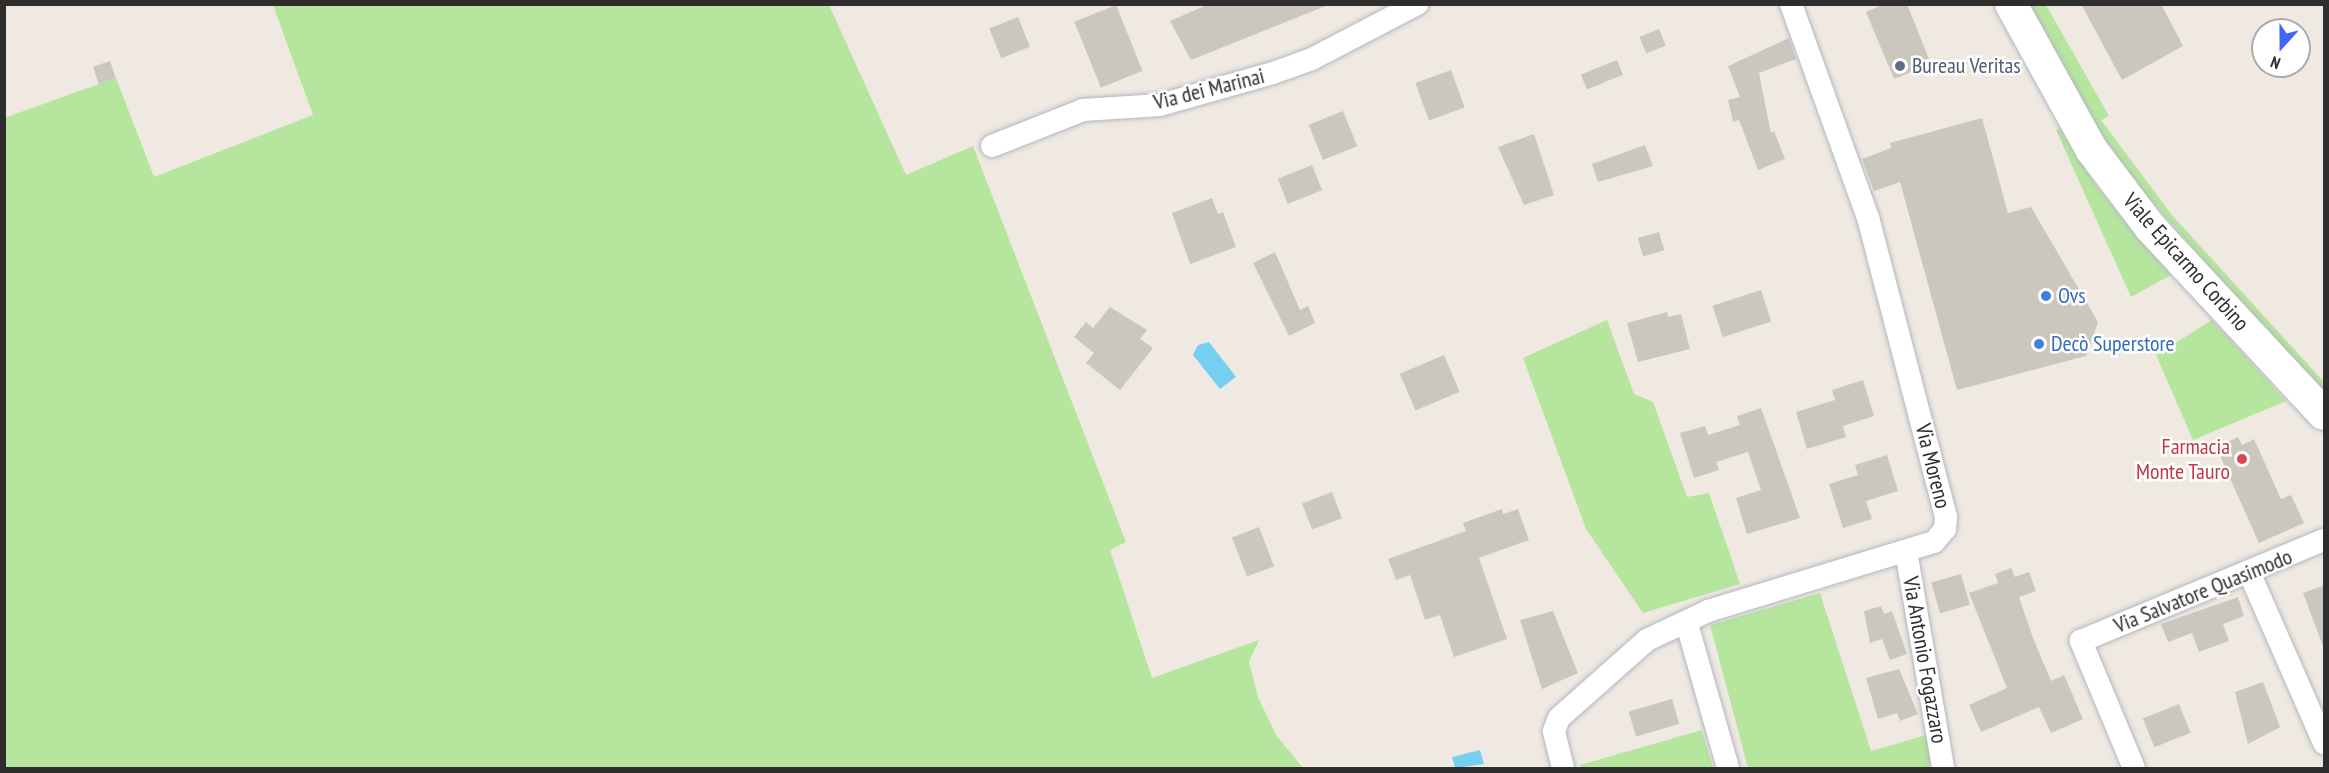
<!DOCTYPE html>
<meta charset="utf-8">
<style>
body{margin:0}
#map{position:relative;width:2329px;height:773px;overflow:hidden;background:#efe9e1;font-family:"PT Sans Narrow",sans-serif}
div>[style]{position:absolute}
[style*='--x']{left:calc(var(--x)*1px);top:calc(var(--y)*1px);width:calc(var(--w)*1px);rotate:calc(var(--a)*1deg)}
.green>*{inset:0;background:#b6e59e}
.water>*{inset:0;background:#75cff0}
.building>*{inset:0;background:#cbc7bf;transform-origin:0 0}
.roads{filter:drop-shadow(0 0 2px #b4b7c1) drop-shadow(0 0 2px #b4b7c1)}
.minor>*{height:22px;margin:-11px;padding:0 11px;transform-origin:11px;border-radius:11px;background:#fff}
.secondary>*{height:32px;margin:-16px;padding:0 16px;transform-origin:16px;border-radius:16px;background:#fff}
.dots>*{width:16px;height:16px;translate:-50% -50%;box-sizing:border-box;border:3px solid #fff;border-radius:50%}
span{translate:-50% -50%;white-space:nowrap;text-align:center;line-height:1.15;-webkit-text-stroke:5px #fff;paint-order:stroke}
.service-label{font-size:22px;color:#4e5e75}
.left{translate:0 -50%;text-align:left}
.street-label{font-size:22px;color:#2e2e2e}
.shop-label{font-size:22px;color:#366cbe}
.health-label{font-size:22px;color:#be3a42}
.right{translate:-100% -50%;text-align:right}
.frame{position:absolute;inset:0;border:6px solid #2e2e2e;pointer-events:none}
.north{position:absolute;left:2251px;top:18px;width:60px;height:60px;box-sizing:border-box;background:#fff;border:2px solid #ababab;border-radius:50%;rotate:201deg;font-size:16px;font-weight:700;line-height:24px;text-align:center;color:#2e2e2e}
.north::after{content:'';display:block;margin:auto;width:21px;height:27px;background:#4264fb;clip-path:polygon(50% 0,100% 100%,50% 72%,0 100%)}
</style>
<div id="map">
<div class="green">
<i style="clip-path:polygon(273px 5px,829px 5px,906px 175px,973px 146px,1126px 542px,1110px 550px,1152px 678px,1259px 640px,1249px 662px,1258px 697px,1276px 735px,1303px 768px,5px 768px,4px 118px,116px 78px,154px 177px,313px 115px)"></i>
<i style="clip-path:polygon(2030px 5px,2046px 5px,2109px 116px,2101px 120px,2172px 215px,2324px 382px,2324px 397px,2138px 186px,2095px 124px)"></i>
<i style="clip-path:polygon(2060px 128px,2097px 187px,2171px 275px,2131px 297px,2056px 130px)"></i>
<i style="clip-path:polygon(1607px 320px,1634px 394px,1653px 402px,1687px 497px,1709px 493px,1740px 584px,1643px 613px,1586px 529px,1523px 358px)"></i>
<i style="clip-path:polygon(2212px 320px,2286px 401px,2193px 440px,2156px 355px)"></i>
<i style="clip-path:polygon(1820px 593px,1871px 751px,1930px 734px,1936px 768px,1748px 768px,1710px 625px)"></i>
<i style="clip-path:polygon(1702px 730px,1713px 768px,1581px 768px,1580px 765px)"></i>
</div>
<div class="water">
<i style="clip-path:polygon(1209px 342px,1236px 377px,1220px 389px,1193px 355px,1198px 345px)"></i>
<i style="clip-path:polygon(1480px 750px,1484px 764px,1455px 768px,1452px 757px)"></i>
</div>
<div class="building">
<i style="clip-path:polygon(1209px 4px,1328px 4px,1328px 5px,1191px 60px,1170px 21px)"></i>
<i style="clip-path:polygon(1884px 4px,1907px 4px,1931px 64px,1894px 79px,1866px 12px)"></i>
<i style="clip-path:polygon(2081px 4px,2161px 4px,2183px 46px,2122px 80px)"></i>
<i style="left:1116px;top:5px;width:71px;height:45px;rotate:68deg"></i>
<i style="left:1018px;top:17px;width:32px;height:31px;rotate:68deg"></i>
<i style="left:1659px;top:29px;width:18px;height:21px;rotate:68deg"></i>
<i style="clip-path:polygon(1789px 38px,1796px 59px,1759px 73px,1771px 133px,1774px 131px,1785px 159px,1758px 170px,1739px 120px,1733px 122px,1728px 100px,1740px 97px,1728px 66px)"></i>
<i style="left:1617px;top:60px;width:16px;height:39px;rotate:68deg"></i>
<i style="left:110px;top:61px;width:18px;height:18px;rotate:71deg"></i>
<i style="left:1451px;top:70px;width:40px;height:38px;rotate:70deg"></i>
<i style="left:1343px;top:111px;width:38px;height:37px;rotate:68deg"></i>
<i style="clip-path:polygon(1982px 118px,2008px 213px,2031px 207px,2098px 322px,2086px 356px,1957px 390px,1900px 182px,1874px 191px,1862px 159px,1891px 148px,1890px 143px)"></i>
<i style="clip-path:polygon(1534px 134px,1554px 195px,1524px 205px,1498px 147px)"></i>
<i style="clip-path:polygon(1645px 145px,1653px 166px,1598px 182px,1592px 164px)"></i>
<i style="left:1312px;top:165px;width:27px;height:37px;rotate:68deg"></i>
<i style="clip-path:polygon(1212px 198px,1218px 214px,1223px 212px,1236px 247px,1190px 264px,1172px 213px)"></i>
<i style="left:1659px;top:232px;width:19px;height:22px;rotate:74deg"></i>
<i style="clip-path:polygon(1275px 252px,1300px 310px,1308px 306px,1315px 323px,1289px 336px,1253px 263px)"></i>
<i style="left:1761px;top:290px;width:33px;height:51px;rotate:72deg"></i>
<i style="clip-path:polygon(1110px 307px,1147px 330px,1140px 339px,1153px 348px,1120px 390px,1086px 363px,1094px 353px,1074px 337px,1086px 322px,1093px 328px)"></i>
<i style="clip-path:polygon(1667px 312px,1668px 317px,1681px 314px,1690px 349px,1638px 362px,1627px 323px)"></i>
<i style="left:1444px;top:355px;width:40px;height:48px;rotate:67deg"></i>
<i style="clip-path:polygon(1863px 380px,1874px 416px,1843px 426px,1846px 437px,1807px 449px,1796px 412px,1835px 400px,1832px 390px)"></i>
<i style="clip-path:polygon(1761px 408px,1800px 518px,1747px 534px,1736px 498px,1761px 490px,1748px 452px,1716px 462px,1719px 470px,1694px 478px,1680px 433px,1705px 426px,1708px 435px,1740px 425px,1737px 416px)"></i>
<i style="clip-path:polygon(2238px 437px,2242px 445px,2254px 439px,2281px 499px,2291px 495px,2304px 523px,2259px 543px,2216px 447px)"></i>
<i style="clip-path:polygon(1887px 455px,1898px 491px,1866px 501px,1872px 519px,1843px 528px,1829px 484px,1858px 475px,1855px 465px)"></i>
<i style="left:1332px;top:492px;width:28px;height:32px;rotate:69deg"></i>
<i style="clip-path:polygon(1502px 509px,1503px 514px,1518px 509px,1529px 540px,1479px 558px,1507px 639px,1454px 657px,1440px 615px,1425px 620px,1410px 575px,1396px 580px,1388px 559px,1466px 531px,1463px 523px)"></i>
<i style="left:1259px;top:527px;width:42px;height:29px;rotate:69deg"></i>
<i style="clip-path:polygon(2011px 568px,2015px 577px,2029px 572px,2036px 591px,2019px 597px,2033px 638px,2051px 681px,2064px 675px,2083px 719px,2051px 733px,2039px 707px,1981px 732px,1969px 705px,2007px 688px,1969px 593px,1998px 583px,1995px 574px)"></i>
<i style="left:1961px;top:574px;width:32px;height:31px;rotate:74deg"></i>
<i style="clip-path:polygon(2325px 585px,2325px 646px,2323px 646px,2303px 593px)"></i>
<i style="clip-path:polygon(2238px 597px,2244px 616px,2223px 624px,2229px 641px,2199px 652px,2192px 633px,2168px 642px,2161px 624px)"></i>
<i style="clip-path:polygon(1881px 606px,1884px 614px,1892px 611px,1907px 654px,1890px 660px,1882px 639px,1870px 643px,1864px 611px)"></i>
<i style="clip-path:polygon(1553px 611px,1578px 673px,1542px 689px,1520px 620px)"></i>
<i style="clip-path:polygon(1899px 669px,1918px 714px,1900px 721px,1897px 713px,1878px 719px,1866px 678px)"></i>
<i style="clip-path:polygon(2263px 682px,2280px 727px,2248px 744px,2235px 692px)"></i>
<i style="left:1672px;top:699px;width:26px;height:45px;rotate:74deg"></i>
<i style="left:2179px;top:704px;width:31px;height:39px;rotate:68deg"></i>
</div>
<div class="roads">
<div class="minor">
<i style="--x:992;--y:146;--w:98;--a:-21.6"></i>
<i style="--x:1083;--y:110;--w:77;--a:-3.7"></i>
<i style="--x:1160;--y:105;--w:117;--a:-15.8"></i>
<i style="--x:1273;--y:73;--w:41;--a:-19.7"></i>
<i style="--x:1312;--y:59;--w:119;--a:-27.6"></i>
<i style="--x:1906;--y:551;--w:220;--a:80.3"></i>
<i style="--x:2249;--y:572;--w:187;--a:66.3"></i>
<i style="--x:1687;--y:624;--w:150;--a:74.1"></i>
<i style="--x:1563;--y:768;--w:38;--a:-104"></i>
<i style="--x:1554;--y:731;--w:14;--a:-69"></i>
<i style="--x:1559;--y:718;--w:118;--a:-41.6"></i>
<i style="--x:1647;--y:640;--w:68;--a:-25.4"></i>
<i style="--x:1708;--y:611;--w:236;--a:-17"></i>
<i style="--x:1934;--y:542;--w:17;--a:-50"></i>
<i style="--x:1945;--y:529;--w:12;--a:-85"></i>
<i style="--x:1946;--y:517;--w:309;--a:-104.6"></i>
<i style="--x:1868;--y:218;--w:227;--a:-109.8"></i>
<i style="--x:2134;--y:768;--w:138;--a:-112.7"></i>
<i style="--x:2081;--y:641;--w:263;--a:-22.6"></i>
</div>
<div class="secondary">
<i style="--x:2011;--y:4;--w:166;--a:61.1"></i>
<i style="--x:2091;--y:149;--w:98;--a:52.9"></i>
<i style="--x:2150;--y:227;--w:255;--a:47.1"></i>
</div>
</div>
<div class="dots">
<i style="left:1900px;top:66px;background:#5c6f8a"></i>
<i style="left:2046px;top:296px;background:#3f7fe0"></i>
<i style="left:2039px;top:344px;background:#3f7fe0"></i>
<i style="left:2242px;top:459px;background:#e0444e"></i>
</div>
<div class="service-label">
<span class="left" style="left:1912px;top:66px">Bureau Veritas</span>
</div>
<div class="street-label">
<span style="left:1209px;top:89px;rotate:-14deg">Via dei Marinai</span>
<span style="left:2186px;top:262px;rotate:48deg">Viale Epicarmo Corbino</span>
<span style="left:1933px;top:466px;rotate:76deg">Via Moreno</span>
<span style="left:2203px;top:591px;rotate:-22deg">Via Salvatore Quasimodo</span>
<span style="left:1925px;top:660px;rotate:80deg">Via Antonio Fogazzaro</span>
</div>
<div class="shop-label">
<span class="left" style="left:2058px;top:296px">Ovs</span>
<span class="left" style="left:2051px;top:344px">Decò Superstore</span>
</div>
<div class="health-label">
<span class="right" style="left:2230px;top:459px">Farmacia<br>Monte Tauro</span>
</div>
<div class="frame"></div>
<div class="north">N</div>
</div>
